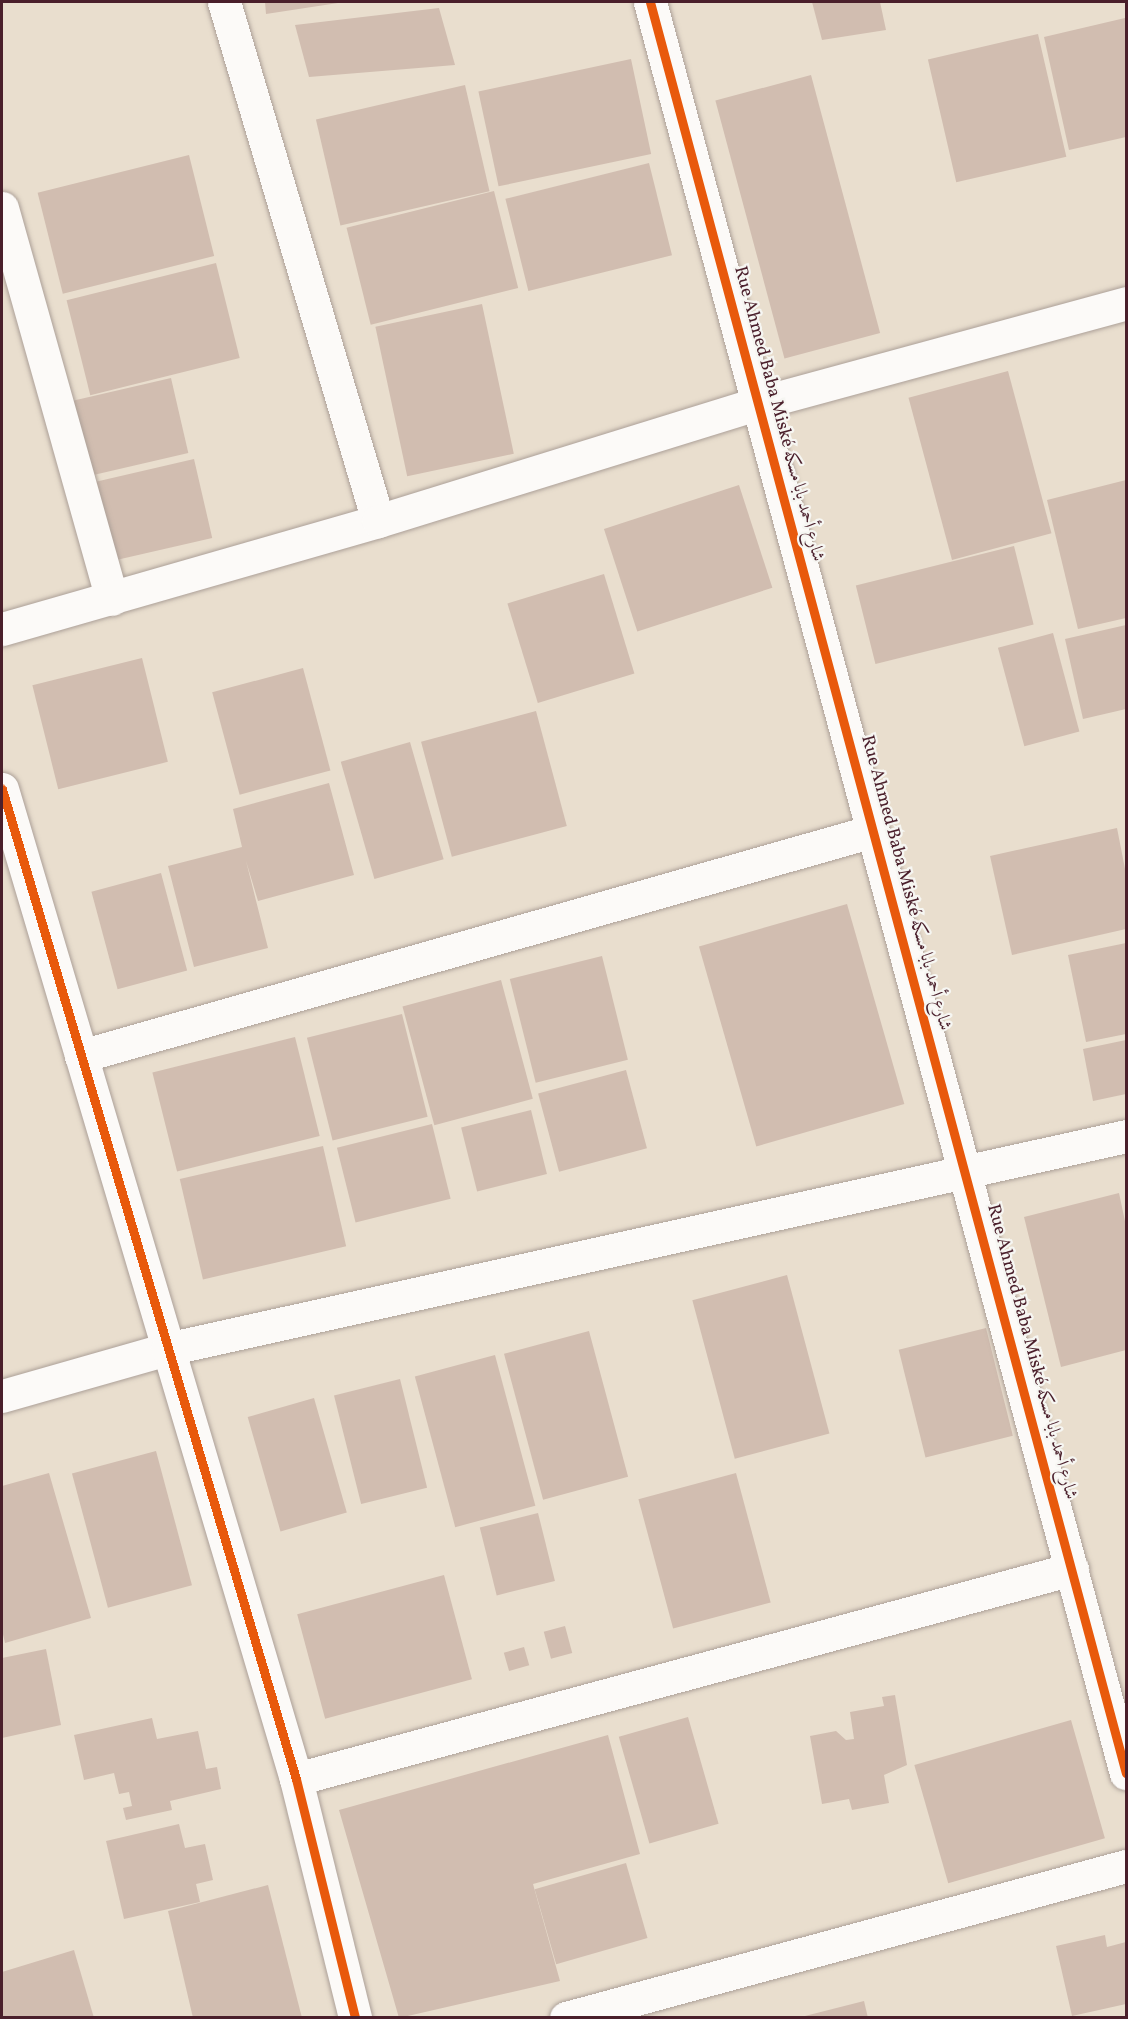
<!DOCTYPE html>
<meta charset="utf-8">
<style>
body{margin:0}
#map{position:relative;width:1128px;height:2019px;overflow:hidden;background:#e9dece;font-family:Vollkorn,Amiri,serif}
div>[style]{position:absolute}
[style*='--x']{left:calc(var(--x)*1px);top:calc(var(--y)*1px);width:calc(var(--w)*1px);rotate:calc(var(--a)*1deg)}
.building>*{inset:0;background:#d1bdb0;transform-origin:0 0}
.roads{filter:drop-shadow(0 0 2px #aca098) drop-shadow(0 0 2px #aca098)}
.minor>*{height:33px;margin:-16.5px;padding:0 16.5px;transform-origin:16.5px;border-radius:16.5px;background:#fcfaf8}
.tertiary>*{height:33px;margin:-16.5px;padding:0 16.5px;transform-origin:16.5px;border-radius:16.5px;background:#fcfaf8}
.cycleway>*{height:9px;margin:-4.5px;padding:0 4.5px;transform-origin:4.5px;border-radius:4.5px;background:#e8590c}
span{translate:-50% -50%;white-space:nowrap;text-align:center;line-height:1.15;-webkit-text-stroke:4.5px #f6f6f2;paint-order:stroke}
.street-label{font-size:18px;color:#4a1f2b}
.frame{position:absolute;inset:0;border:3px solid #4a1f2b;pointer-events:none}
</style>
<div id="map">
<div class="building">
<i style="clip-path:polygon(265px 2px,338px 2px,338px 3px,266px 14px)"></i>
<i style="clip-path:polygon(812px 2px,880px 2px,886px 30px,822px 40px)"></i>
<i style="clip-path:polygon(439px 8px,455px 65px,309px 77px,295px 25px)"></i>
<i style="clip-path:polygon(1125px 18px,1126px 137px,1069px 150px,1044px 37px)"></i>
<i style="left:1038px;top:34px;width:126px;height:113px;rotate:77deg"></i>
<i style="left:631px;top:59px;width:97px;height:156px;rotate:78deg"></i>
<i style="left:811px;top:75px;width:267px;height:99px;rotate:75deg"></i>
<i style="left:465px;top:85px;width:109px;height:153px;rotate:77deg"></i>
<i style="left:189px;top:155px;width:104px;height:156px;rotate:76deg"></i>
<i style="left:649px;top:163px;width:95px;height:148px;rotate:76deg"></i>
<i style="left:494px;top:191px;width:100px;height:152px;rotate:76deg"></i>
<i style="left:216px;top:263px;width:98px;height:154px;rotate:76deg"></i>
<i style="left:482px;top:304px;width:153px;height:109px;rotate:78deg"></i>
<i style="left:1008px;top:371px;width:168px;height:103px;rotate:75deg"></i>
<i style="left:171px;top:378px;width:77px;height:104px;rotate:77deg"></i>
<i style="left:194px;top:459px;width:81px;height:104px;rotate:77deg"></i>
<i style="clip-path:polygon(1126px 480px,1126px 618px,1078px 629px,1047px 500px)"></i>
<i style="left:739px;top:485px;width:108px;height:142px;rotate:72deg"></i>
<i style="left:1014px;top:546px;width:81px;height:163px;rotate:76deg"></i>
<i style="left:604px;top:574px;width:104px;height:101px;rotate:73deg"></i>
<i style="clip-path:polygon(1126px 625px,1126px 709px,1083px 719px,1065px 639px)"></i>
<i style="left:1053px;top:633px;width:102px;height:57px;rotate:75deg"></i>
<i style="left:142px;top:658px;width:107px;height:113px;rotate:76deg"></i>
<i style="left:303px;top:668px;width:106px;height:94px;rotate:75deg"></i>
<i style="left:536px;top:711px;width:119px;height:119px;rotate:75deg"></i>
<i style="left:410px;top:742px;width:122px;height:72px;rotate:74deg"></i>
<i style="clip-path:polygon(329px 783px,354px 875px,258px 901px,246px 861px,268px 948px,194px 967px,168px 866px,242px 847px,233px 809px)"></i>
<i style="clip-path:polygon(1117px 828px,1126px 874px,1126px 929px,1012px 955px,990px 856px)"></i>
<i style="left:161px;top:873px;width:101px;height:72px;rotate:75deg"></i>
<i style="left:847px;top:904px;width:208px;height:154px;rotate:74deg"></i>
<i style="clip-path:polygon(1126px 943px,1126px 1034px,1086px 1042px,1068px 955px)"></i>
<i style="left:602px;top:956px;width:107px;height:95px;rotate:76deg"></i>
<i style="left:501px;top:980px;width:123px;height:102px;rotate:75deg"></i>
<i style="left:402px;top:1014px;width:106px;height:98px;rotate:76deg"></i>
<i style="left:295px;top:1037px;width:102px;height:147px;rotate:76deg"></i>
<i style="clip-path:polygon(1126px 1040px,1126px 1094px,1093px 1101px,1083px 1049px)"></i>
<i style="left:626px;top:1070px;width:81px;height:91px;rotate:75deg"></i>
<i style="left:531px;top:1110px;width:66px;height:72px;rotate:76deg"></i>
<i style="left:432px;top:1124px;width:77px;height:98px;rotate:76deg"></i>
<i style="left:323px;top:1146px;width:103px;height:147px;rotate:77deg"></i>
<i style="clip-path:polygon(1119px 1193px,1126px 1226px,1126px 1350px,1061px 1367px,1024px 1217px)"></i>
<i style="left:787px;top:1275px;width:164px;height:98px;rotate:75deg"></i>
<i style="left:986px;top:1328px;width:111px;height:90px;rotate:76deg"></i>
<i style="left:589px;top:1331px;width:151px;height:88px;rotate:75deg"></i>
<i style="left:495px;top:1355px;width:156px;height:83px;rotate:75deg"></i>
<i style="left:400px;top:1379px;width:112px;height:68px;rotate:76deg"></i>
<i style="left:314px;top:1398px;width:119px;height:69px;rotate:74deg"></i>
<i style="left:156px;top:1451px;width:139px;height:87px;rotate:75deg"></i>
<i style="clip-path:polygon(49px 1473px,91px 1618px,5px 1643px,2px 1630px,2px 1486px)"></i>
<i style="left:736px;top:1473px;width:134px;height:101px;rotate:75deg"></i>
<i style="left:538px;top:1513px;width:70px;height:60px;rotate:76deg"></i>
<i style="left:444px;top:1575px;width:108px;height:152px;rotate:75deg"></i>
<i style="left:565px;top:1626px;width:28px;height:22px;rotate:75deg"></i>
<i style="left:524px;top:1647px;width:19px;height:21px;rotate:74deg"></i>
<i style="clip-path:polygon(46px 1649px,61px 1725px,2px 1738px,2px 1658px)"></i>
<i style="clip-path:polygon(895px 1695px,907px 1765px,884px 1775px,889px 1803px,852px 1810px,849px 1799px,822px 1804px,810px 1736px,836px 1731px,846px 1740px,854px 1739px,850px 1712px,884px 1706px,882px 1697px)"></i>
<i style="left:688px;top:1717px;width:111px;height:72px;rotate:74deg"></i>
<i style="clip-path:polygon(152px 1718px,157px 1739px,198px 1731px,206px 1769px,217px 1767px,221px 1789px,170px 1801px,172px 1810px,126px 1820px,123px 1808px,132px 1806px,129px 1792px,119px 1794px,114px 1773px,84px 1780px,74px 1735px)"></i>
<i style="left:1071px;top:1720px;width:123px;height:163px;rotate:74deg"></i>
<i style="clip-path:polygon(608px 1735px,640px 1854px,533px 1884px,560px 1981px,399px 2018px,339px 1810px)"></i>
<i style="clip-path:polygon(179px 1824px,185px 1848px,205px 1844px,213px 1880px,196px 1884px,200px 1902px,124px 1919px,106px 1841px)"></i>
<i style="left:626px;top:1863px;width:78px;height:95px;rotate:74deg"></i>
<i style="clip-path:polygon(268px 1885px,302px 2018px,193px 2018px,168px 1911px)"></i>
<i style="clip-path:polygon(1105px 1935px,1107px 1947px,1126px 1942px,1126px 2004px,1072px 2016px,1056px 1946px)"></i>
<i style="clip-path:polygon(74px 1950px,94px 2018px,2px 2018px,2px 1972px)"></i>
<i style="clip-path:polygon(864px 2001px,868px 2018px,802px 2018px,801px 2017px)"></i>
</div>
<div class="roads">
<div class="minor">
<i style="--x:224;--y:2;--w:541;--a:73.47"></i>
<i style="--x:2;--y:208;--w:406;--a:74.3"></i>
<i style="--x:2;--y:629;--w:391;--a:-16"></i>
<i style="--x:378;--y:521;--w:399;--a:-17.2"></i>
<i style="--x:759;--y:403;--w:380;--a:-15.2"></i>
<i style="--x:2;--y:789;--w:1033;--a:73.46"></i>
<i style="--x:296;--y:1779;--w:246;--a:76.1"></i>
<i style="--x:81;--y:1056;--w:823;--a:-15.86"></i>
<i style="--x:2;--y:1396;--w:172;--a:-15.9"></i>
<i style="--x:167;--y:1349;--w:982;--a:-12.52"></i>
<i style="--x:296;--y:1779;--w:804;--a:-15.14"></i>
<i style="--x:566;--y:2018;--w:580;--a:-15.19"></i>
</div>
<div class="tertiary">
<i style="--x:650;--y:2;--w:1834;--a:74.96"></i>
</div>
</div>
<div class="cycleway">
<i style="--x:650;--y:2;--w:1834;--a:74.96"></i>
<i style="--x:2;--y:789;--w:1033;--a:73.46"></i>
<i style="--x:296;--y:1779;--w:246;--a:76.1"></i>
</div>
<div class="street-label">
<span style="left:778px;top:414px;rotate:75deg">Rue Ahmed Baba Miské شارع أحمد بابا مسكه</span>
<span style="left:905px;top:883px;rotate:75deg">Rue Ahmed Baba Miské شارع أحمد بابا مسكه</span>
<span style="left:1031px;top:1352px;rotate:75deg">Rue Ahmed Baba Miské شارع أحمد بابا مسكه</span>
</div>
<div class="frame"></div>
</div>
